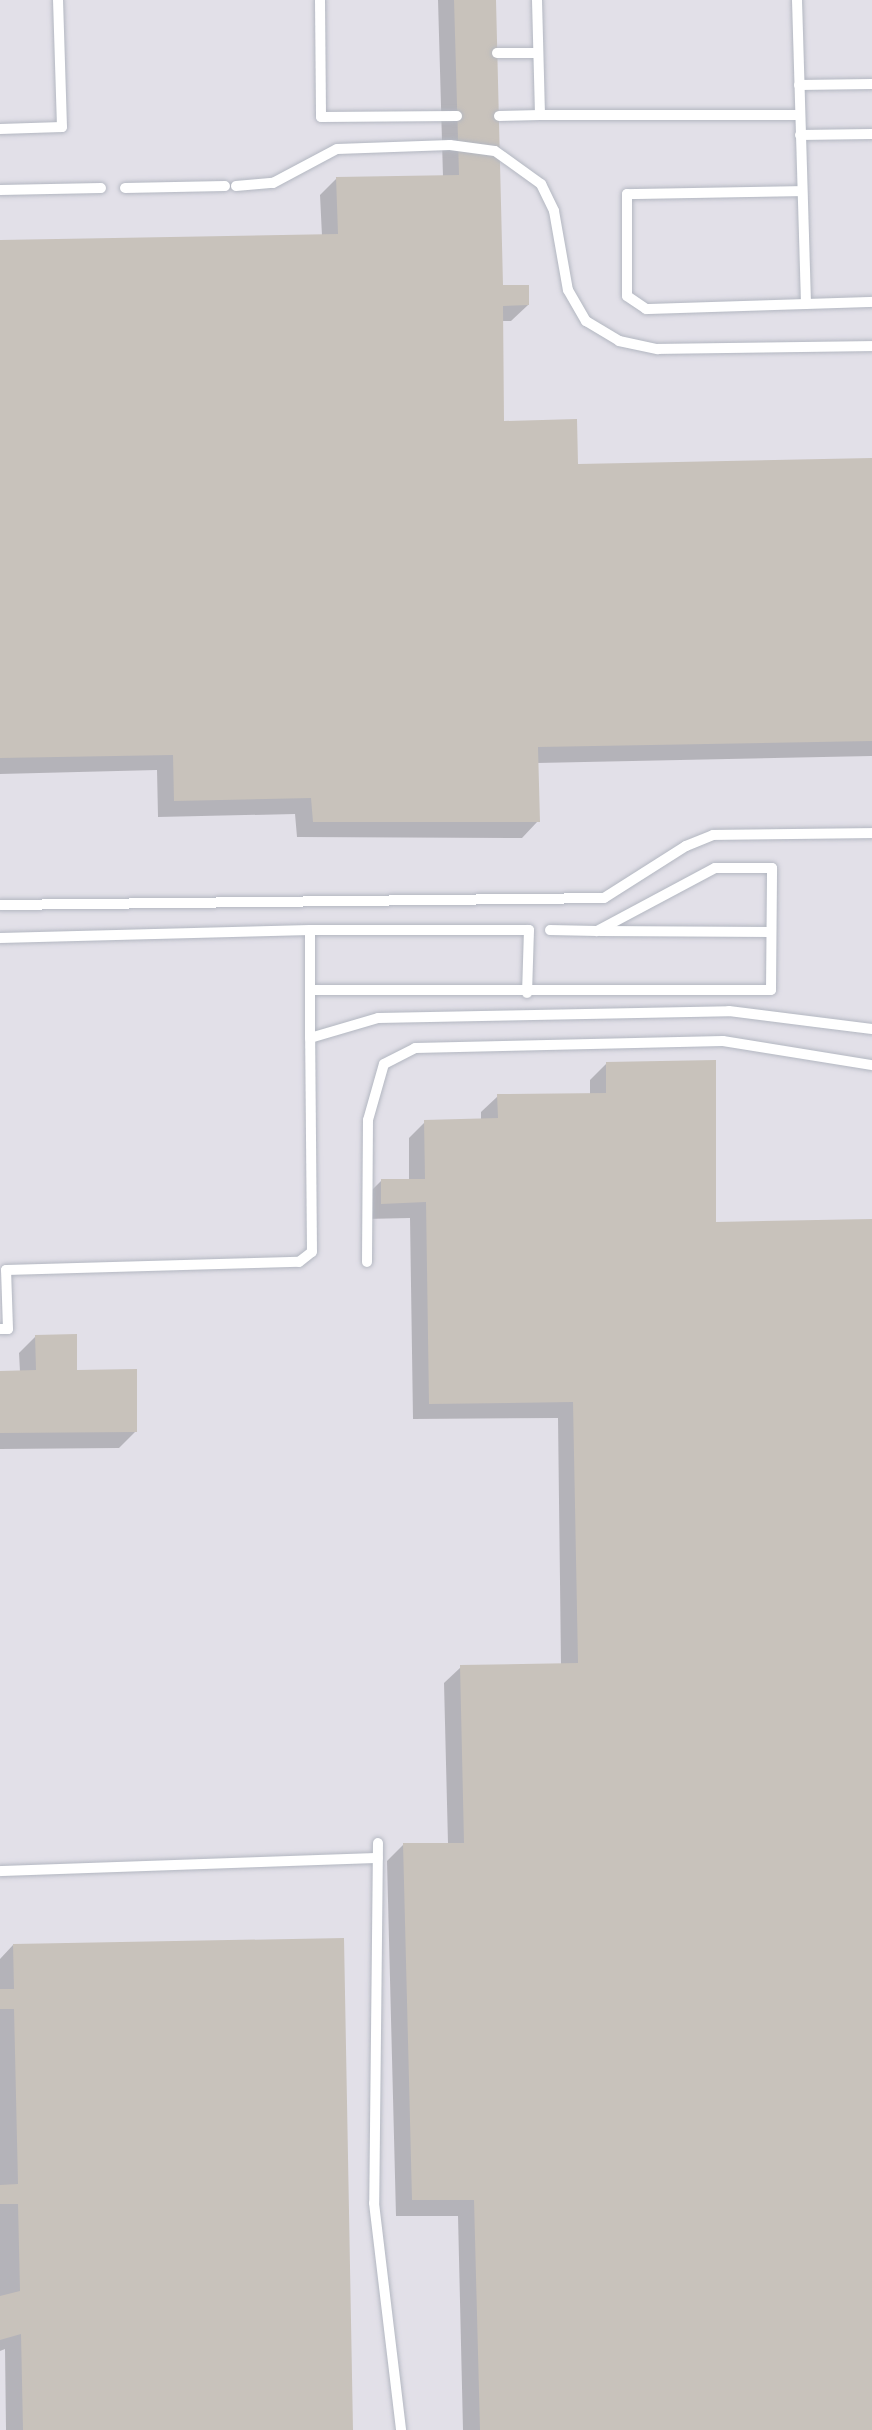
<!DOCTYPE html>
<style>
body{margin:0}
#map{position:relative;width:872px;height:2430px;overflow:hidden;background:#efe7e0;font-family:Karla,sans-serif}
div>[style]{position:absolute}
[style*='--x']{left:calc(var(--x)*1px);top:calc(var(--y)*1px);width:calc(var(--w)*1px);rotate:calc(var(--a)*1deg)}
.industrial>*{inset:0;background:#e2e0e8;transform-origin:0 0}
.shadow>*{inset:0;background:#0003}
.building>*{inset:0;background:#c8c2bb}
.roads{filter:drop-shadow(0 0 2px #b3b7c1) drop-shadow(0 0 2px #b3b7c1)}
.lane>*{height:10px;margin:-5px;padding:0 5px;transform-origin:5px;border-radius:5px;background:#fff}
span{translate:-50% -50%;white-space:nowrap;text-align:center;line-height:1.15;-webkit-text-stroke:4.5px #fff;paint-order:stroke}
</style>
<div id="map">
<div class="industrial">
<i style="left:0;top:0;width:872px;height:2430px"></i>
</div>
<div class="shadow">
<i style="clip-path:polygon(438px 0,494px 0,501px 287px,528px 305px,511px 321px,502px 321px,503px 422px,577px 466px,872px 459px,872px 756px,537px 763px,538px 821px,522px 838px,297px 837px,295px 814px,158px 817px,157px 770px,0 774px,0 242px,322px 236px,320px 195px,337px 178px,443px 177px)"></i>
<i style="clip-path:polygon(607px 1063px,715px 1224px,872px 1221px,872px 2430px,463px 2430px,458px 2216px,396px 2216px,387px 1861px,403px 1845px,448px 1844px,444px 1683px,461px 1667px,561px 1665px,558px 1418px,413px 1419px,410px 1218px,365px 1219px,365px 1197px,381px 1181px,409px 1180px,409px 1138px,425px 1122px,481px 1120px,481px 1112px,498px 1096px,590px 1095px,590px 1080px)"></i>
<i style="clip-path:polygon(36px 1336px,136px 1431px,119px 1448px,0 1449px,0 1372px,20px 1372px,19px 1353px)"></i>
<i style="clip-path:polygon(13px 1945px,352px 2430px,6px 2430px,5px 2349px,0 2351px,0 1959px)"></i>
</div>
<div class="building">
<i style="clip-path:polygon(454px 0,496px 0,503px 285px,529px 285px,529px 305px,503px 306px,504px 421px,577px 419px,578px 464px,872px 458px,872px 741px,538px 747px,540px 822px,313px 822px,311px 798px,174px 801px,173px 755px,0 758px,0 240px,338px 234px,336px 177px,459px 175px)"></i>
<i style="clip-path:polygon(716px 1060px,716px 1222px,872px 1219px,872px 2430px,480px 2430px,474px 2200px,412px 2200px,403px 1843px,464px 1843px,460px 1665px,578px 1663px,573px 1402px,429px 1404px,426px 1202px,381px 1204px,381px 1179px,425px 1179px,424px 1120px,498px 1118px,497px 1094px,606px 1093px,606px 1062px)"></i>
<i style="clip-path:polygon(77px 1334px,77px 1370px,137px 1369px,137px 1432px,0 1433px,0 1371px,36px 1370px,35px 1335px)"></i>
<i style="clip-path:polygon(344px 1938px,353px 2430px,23px 2430px,21px 2334px,0 2340px,0 2296px,20px 2291px,18px 2204px,0 2204px,0 2185px,18px 2184px,14px 2009px,0 2009px,0 1989px,14px 1989px,13px 1944px)"></i>
</div>
<div class="roads">
<div class="lane">
<i style="--x:320;--y:0;--w:117;--a:89.5"></i>
<i style="--x:321;--y:117;--w:136;--a:-0.4"></i>
<i style="--x:537;--y:0;--w:115;--a:88.5"></i>
<i style="--x:540;--y:115;--w:260;--a:0"></i>
<i style="--x:797;--y:0;--w:304;--a:88.3"></i>
<i style="--x:497;--y:53;--w:41;--a:0"></i>
<i style="--x:799;--y:85;--w:73;--a:-0.8"></i>
<i style="--x:499;--y:116;--w:41;--a:-1.4"></i>
<i style="--x:0;--y:129;--w:62;--a:-1.8"></i>
<i style="--x:62;--y:127;--w:127;--a:-91.8"></i>
<i style="--x:800;--y:135;--w:72;--a:-0.8"></i>
<i style="--x:236;--y:186;--w:37;--a:-5"></i>
<i style="--x:273;--y:183;--w:72;--a:-28"></i>
<i style="--x:337;--y:149;--w:113;--a:-2"></i>
<i style="--x:450;--y:145;--w:45;--a:7.6"></i>
<i style="--x:495;--y:151;--w:57;--a:35.7"></i>
<i style="--x:541;--y:184;--w:30;--a:64"></i>
<i style="--x:554;--y:211;--w:80;--a:80"></i>
<i style="--x:568;--y:290;--w:36;--a:60"></i>
<i style="--x:586;--y:321;--w:39;--a:31"></i>
<i style="--x:619;--y:341;--w:40;--a:12"></i>
<i style="--x:658;--y:349;--w:214;--a:-0.8"></i>
<i style="--x:125;--y:188;--w:100;--a:-1.1"></i>
<i style="--x:0;--y:190;--w:101;--a:-1.1"></i>
<i style="--x:802;--y:191;--w:175;--a:179"></i>
<i style="--x:627;--y:194;--w:102;--a:90"></i>
<i style="--x:627;--y:296;--w:23;--a:34"></i>
<i style="--x:646;--y:309;--w:226;--a:-1.8"></i>
<i style="--x:0;--y:905;--w:604;--a:-0.66"></i>
<i style="--x:604;--y:898;--w:97;--a:-32.4"></i>
<i style="--x:686;--y:846;--w:29;--a:-22"></i>
<i style="--x:713;--y:835;--w:159;--a:-0.7"></i>
<i style="--x:310;--y:930;--w:219;--a:0"></i>
<i style="--x:529;--y:930;--w:63;--a:91.8"></i>
<i style="--x:600;--y:931;--w:171;--a:0.3"></i>
<i style="--x:0;--y:938;--w:310;--a:-1.5"></i>
<i style="--x:310;--y:930;--w:108;--a:90"></i>
<i style="--x:310;--y:990;--w:461;--a:0"></i>
<i style="--x:771;--y:990;--w:122;--a:-89.5"></i>
<i style="--x:772;--y:868;--w:57;--a:180"></i>
<i style="--x:715;--y:868;--w:134;--a:151.9"></i>
<i style="--x:597;--y:931;--w:47;--a:-178.8"></i>
<i style="--x:367;--y:1262;--w:142;--a:-89.6"></i>
<i style="--x:368;--y:1120;--w:58;--a:-74.1"></i>
<i style="--x:384;--y:1064;--w:35;--a:-27"></i>
<i style="--x:415;--y:1048;--w:308;--a:-1.3"></i>
<i style="--x:723;--y:1041;--w:151;--a:9.2"></i>
<i style="--x:0;--y:1329;--w:8;--a:0"></i>
<i style="--x:8;--y:1329;--w:59;--a:-91.9"></i>
<i style="--x:6;--y:1270;--w:293;--a:-1.6"></i>
<i style="--x:299;--y:1262;--w:16;--a:-38"></i>
<i style="--x:312;--y:1252;--w:214;--a:-90.5"></i>
<i style="--x:310;--y:1038;--w:71;--a:-16.4"></i>
<i style="--x:378;--y:1018;--w:351;--a:-1.1"></i>
<i style="--x:729;--y:1011;--w:144;--a:7.2"></i>
<i style="--x:378;--y:1843;--w:360;--a:90.6"></i>
<i style="--x:374;--y:2203;--w:229;--a:83.2"></i>
<i style="--x:0;--y:1871;--w:378;--a:-2"></i>
</div>
</div>
</div>
